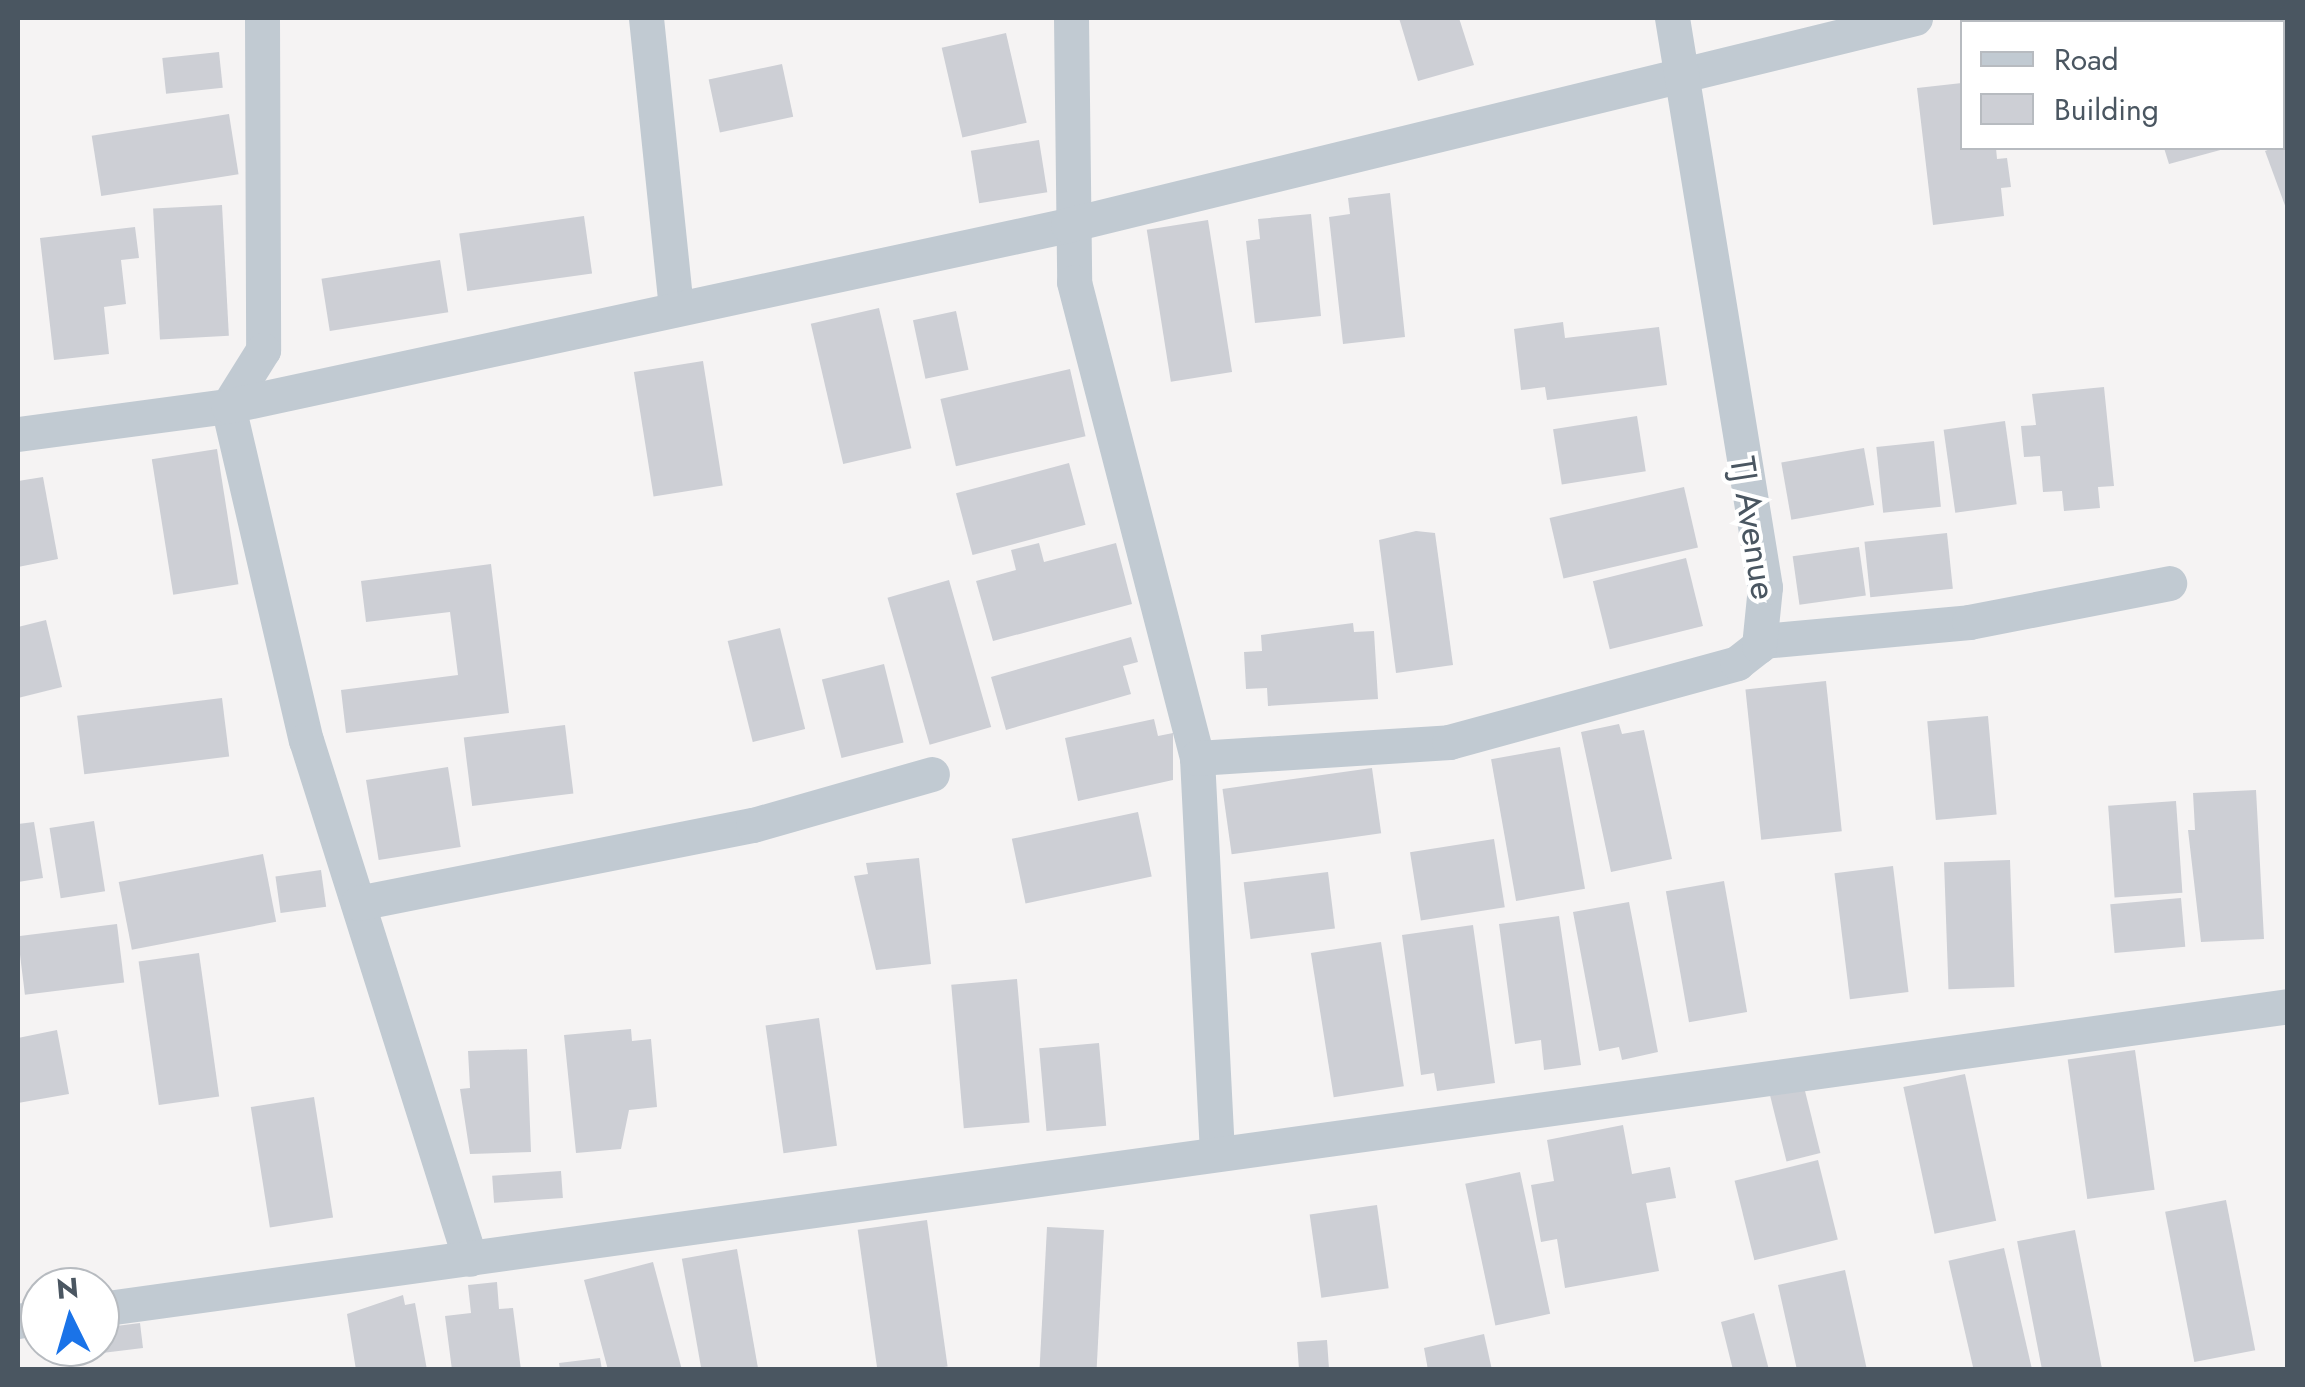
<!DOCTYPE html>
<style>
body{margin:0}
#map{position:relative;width:2305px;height:1387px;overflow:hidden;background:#f5f3f3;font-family:Jost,sans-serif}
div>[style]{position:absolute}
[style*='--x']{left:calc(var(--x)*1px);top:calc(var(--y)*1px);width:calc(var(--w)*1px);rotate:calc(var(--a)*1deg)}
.building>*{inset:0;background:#cdcfd5;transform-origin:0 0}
.minor>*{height:35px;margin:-17.5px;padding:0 17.5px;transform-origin:17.5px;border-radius:17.5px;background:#c1cad2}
span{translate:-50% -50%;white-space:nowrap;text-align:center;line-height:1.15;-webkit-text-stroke:8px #fff;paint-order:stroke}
.street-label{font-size:35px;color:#4a5661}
.frame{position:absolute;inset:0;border:20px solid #4a5661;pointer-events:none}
.legend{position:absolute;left:1960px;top:20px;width:325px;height:130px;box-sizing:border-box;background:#fff;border:2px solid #b7bbc0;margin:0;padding:12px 18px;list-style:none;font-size:30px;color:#4a5661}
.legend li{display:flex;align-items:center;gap:20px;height:50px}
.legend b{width:50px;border:2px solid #b7bbc0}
.north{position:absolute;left:20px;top:1267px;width:100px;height:100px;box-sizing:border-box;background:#fff;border:2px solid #b7bbc0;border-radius:50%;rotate:355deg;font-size:28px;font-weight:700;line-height:40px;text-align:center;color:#4a5661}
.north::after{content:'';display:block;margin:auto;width:35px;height:45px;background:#1a73e8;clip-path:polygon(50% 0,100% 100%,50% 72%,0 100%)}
</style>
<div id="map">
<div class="building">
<i style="clip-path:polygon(1399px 18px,1459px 18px,1474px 65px,1418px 81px)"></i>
<i style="left:1006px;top:33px;width:92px;height:66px;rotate:77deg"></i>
<i style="left:219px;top:52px;width:36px;height:57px;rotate:84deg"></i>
<i style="left:782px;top:64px;width:54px;height:75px;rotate:78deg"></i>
<i style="clip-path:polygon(1962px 83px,1962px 148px,1996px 148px,1997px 159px,2007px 158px,2011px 187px,2001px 188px,2004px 216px,1933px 225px,1917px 88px)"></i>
<i style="left:2288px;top:94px;width:39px;height:6px;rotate:90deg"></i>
<i style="left:229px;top:114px;width:61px;height:139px;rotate:81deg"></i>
<i style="left:1039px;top:140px;width:53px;height:69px;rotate:81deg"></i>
<i style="clip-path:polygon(2288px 142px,2288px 211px,2287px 211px,2265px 151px)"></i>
<i style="clip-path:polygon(2164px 148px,2223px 148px,2224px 149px,2169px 164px)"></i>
<i style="clip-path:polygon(1390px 193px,1405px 337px,1343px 344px,1329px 217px,1350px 214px,1348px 198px)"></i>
<i style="left:222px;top:205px;width:131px;height:69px;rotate:87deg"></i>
<i style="clip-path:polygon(1311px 214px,1321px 316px,1255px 323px,1246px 241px,1260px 239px,1258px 219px)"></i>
<i style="left:584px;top:216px;width:58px;height:126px;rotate:82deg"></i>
<i style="left:1208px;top:220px;width:154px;height:62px;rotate:81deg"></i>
<i style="clip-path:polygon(135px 227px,139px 258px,121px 260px,126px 304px,104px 307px,109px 354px,54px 360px,40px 238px)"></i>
<i style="left:440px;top:260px;width:53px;height:120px;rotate:81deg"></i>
<i style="left:879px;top:308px;width:144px;height:70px;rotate:77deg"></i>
<i style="left:956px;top:311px;width:60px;height:44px;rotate:78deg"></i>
<i style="clip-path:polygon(1563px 322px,1565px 338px,1659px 327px,1667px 385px,1547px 400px,1545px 387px,1521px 390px,1514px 329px)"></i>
<i style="left:703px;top:361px;width:126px;height:70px;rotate:81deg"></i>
<i style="left:1070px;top:369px;width:69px;height:133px;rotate:77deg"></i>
<i style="clip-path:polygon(2104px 387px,2114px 486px,2098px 487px,2100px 508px,2064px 511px,2062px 491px,2043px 492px,2040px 456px,2024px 457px,2021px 426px,2036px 425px,2032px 394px)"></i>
<i style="left:1637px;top:416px;width:56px;height:85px;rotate:81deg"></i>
<i style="left:2005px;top:421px;width:84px;height:62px;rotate:82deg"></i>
<i style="left:1934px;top:441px;width:66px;height:58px;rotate:84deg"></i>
<i style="left:1864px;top:448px;width:58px;height:84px;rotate:80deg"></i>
<i style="left:217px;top:449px;width:137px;height:66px;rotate:81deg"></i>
<i style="left:1069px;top:463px;width:64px;height:117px;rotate:75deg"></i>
<i style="clip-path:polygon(43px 477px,58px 559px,18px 567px,18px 481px)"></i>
<i style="left:1684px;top:487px;width:62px;height:138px;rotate:77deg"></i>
<i style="clip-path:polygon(1416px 531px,1435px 533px,1453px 665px,1396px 673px,1379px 540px)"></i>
<i style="left:1947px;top:533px;width:56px;height:83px;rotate:84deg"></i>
<i style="clip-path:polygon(1039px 543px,1044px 562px,1116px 543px,1132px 604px,993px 641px,976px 581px,1016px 570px,1011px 550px)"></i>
<i style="left:1859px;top:547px;width:49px;height:67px;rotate:82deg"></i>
<i style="left:1686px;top:558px;width:70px;height:96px;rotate:76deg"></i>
<i style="clip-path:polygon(491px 564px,509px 713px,346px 733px,341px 690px,458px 675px,450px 612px,366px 622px,361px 581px)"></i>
<i style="left:949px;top:580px;width:153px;height:64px;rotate:74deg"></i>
<i style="clip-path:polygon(46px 620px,62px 687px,18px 698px,18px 627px)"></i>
<i style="clip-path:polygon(1353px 623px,1354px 632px,1374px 631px,1378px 699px,1268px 706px,1267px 688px,1246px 689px,1244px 652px,1262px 651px,1261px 635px)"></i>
<i style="left:780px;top:628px;width:104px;height:54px;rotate:76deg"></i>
<i style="clip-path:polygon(1131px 637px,1138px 662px,1123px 666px,1131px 694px,1006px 730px,991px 677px)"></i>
<i style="left:884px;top:664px;width:81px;height:64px;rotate:76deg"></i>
<i style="left:1826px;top:681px;width:151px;height:81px;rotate:84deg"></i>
<i style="left:222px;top:698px;width:59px;height:146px;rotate:83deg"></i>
<i style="left:1988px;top:716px;width:99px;height:61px;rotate:85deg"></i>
<i style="clip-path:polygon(1154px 719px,1158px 736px,1173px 733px,1173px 780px,1078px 801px,1065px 738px)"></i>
<i style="clip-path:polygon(1619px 724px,1622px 734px,1644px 730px,1672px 859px,1611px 872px,1581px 732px)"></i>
<i style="left:565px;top:725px;width:69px;height:102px;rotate:83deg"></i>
<i style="left:1560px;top:747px;width:144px;height:70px;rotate:80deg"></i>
<i style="left:448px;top:767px;width:81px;height:83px;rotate:81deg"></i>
<i style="left:1372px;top:768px;width:66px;height:151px;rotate:82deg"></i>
<i style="clip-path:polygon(2256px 790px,2264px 939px,2201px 942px,2188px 830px,2195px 830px,2193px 793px)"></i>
<i style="left:2176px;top:801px;width:92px;height:68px;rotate:86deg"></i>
<i style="left:1138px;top:812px;width:66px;height:129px;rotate:78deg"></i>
<i style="left:94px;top:821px;width:71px;height:45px;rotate:81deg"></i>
<i style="clip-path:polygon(34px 822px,43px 878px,18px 882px,18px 824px)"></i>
<i style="left:1494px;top:839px;width:69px;height:85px;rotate:81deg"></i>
<i style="left:263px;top:854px;width:69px;height:147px;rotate:79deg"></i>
<i style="clip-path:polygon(919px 858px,931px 964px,876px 970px,854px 876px,868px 874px,866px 863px)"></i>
<i style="left:2010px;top:860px;width:127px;height:66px;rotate:88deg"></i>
<i style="left:1893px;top:866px;width:127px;height:59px;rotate:83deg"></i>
<i style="left:321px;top:870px;width:37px;height:46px;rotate:82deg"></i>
<i style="left:1328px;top:872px;width:57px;height:85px;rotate:83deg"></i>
<i style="left:1724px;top:881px;width:133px;height:59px;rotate:80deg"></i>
<i style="left:2181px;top:898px;width:49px;height:71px;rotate:85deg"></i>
<i style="clip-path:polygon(1629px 902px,1658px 1052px,1622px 1060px,1619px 1047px,1599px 1051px,1573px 912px)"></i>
<i style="clip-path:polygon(1559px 916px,1581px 1065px,1544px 1070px,1541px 1040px,1515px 1044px,1499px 924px)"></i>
<i style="left:117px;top:924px;width:59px;height:100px;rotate:83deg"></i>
<i style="clip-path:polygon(1473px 925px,1495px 1083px,1437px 1091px,1434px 1073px,1421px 1075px,1402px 935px)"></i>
<i style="left:1381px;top:942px;width:146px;height:71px;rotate:81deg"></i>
<i style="left:199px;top:953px;width:145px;height:61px;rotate:82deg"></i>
<i style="left:1017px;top:979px;width:144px;height:66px;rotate:85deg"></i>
<i style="left:819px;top:1018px;width:129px;height:54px;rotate:82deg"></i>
<i style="clip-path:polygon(631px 1029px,632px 1041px,651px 1039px,657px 1107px,629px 1110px,621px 1149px,576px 1153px,564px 1035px)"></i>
<i style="clip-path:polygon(57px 1030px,69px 1094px,18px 1103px,18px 1038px)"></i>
<i style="left:1099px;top:1043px;width:83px;height:60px;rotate:85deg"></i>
<i style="clip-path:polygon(527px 1049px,531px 1152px,470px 1154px,460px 1089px,470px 1088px,468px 1051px)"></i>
<i style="left:2135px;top:1050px;width:141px;height:68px;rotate:82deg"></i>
<i style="left:1965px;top:1074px;width:150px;height:63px;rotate:78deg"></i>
<i style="left:1804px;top:1087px;width:68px;height:35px;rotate:76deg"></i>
<i style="left:314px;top:1097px;width:122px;height:64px;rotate:81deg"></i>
<i style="clip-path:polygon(1623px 1125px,1632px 1174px,1670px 1167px,1676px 1198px,1646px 1203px,1659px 1271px,1565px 1288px,1557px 1239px,1541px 1242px,1531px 1185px,1554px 1181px,1547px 1140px)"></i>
<i style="left:1818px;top:1160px;width:82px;height:86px;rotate:76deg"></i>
<i style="left:561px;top:1171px;width:27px;height:69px;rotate:86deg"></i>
<i style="left:1520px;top:1172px;width:145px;height:56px;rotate:78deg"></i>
<i style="left:2226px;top:1200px;width:153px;height:62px;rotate:79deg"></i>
<i style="left:1377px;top:1205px;width:84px;height:68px;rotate:82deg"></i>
<i style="left:927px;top:1220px;width:148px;height:70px;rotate:82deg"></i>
<i style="left:1047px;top:1227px;width:57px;height:141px;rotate:3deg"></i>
<i style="left:2075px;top:1230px;width:142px;height:59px;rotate:79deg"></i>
<i style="left:2004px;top:1248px;width:125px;height:57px;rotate:77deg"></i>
<i style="left:737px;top:1249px;width:123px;height:56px;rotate:80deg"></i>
<i style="clip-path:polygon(653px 1262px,682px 1370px,608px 1370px,584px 1280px)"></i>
<i style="clip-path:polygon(1845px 1270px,1867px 1370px,1797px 1370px,1778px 1285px)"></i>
<i style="clip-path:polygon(497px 1282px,499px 1309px,513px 1308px,521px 1370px,452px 1370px,445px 1316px,471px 1313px,468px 1285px)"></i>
<i style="clip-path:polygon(403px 1295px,405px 1305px,415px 1303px,427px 1370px,356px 1370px,347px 1314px)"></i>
<i style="clip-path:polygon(1754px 1313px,1769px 1370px,1733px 1370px,1721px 1322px)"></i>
<i style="clip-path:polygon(140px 1323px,143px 1348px,94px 1354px,100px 1328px)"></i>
<i style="clip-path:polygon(1484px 1334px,1492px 1370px,1428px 1370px,1424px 1348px)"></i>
<i style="left:1327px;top:1340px;width:30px;height:30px;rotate:86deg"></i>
<i style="clip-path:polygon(600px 1358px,602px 1370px,560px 1370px,559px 1363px)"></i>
</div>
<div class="minor">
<i style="--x:262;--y:18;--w:332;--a:89.8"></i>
<i style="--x:263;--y:350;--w:66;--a:122"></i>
<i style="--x:228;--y:406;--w:343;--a:76.9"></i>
<i style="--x:306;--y:740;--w:544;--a:72.46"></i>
<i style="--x:646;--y:18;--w:291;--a:84.1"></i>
<i style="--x:1071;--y:18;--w:264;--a:89.3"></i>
<i style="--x:1074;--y:282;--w:492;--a:75.5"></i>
<i style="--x:1197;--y:758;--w:393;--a:87.1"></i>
<i style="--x:18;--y:434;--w:212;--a:-7.6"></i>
<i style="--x:228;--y:406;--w:859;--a:-12.16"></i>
<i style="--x:1068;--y:225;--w:872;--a:-13.73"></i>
<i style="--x:1762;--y:641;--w:208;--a:-5.2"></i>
<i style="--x:1969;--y:622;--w:204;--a:-11"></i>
<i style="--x:1197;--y:758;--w:253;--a:-3.6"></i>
<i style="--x:1449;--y:742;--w:299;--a:-15.3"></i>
<i style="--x:1737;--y:663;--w:28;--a:-38"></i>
<i style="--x:1759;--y:646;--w:59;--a:-84.2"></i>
<i style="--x:1765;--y:587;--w:577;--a:-99.28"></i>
<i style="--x:358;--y:903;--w:403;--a:-11.2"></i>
<i style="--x:753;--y:825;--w:186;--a:-15.9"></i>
<i style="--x:100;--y:1309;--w:2209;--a:-7.88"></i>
<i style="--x:18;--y:1321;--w:22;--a:-10"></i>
</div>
<div class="street-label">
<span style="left:1753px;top:528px;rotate:81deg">TJ Avenue</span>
</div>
<div class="frame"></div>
<ul class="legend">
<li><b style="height:12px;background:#c1cad2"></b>Road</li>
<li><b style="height:28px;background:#cdcfd5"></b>Building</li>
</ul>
<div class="north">N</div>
</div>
